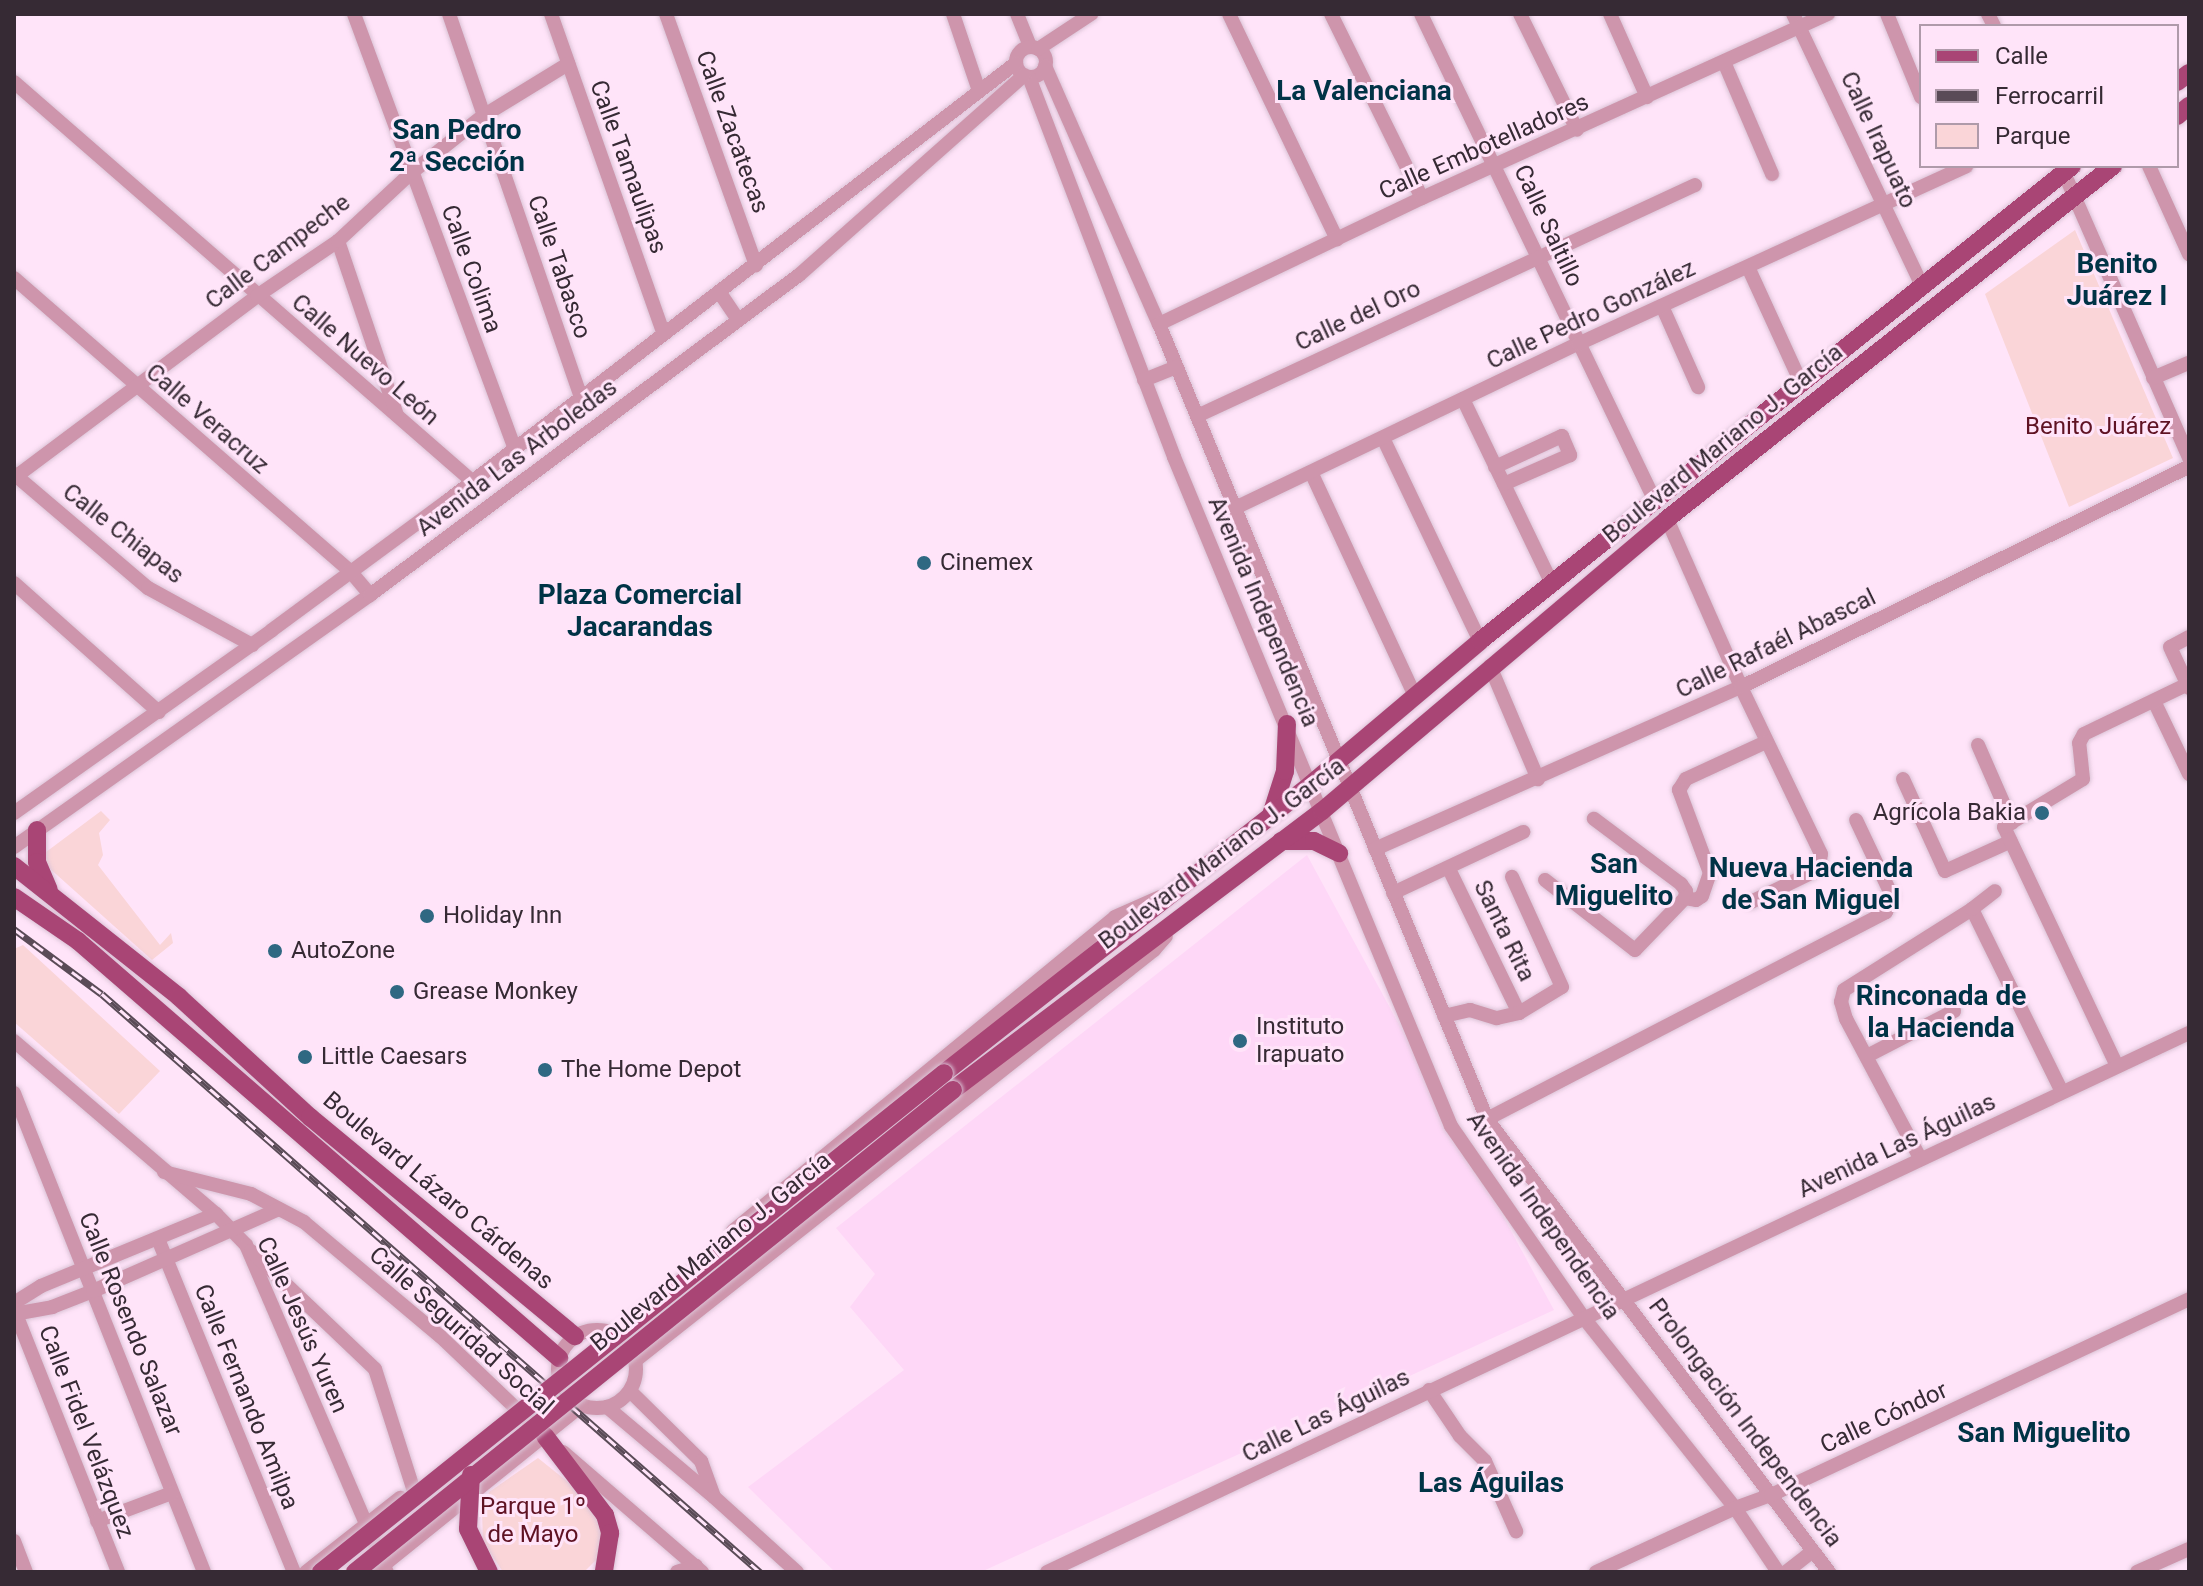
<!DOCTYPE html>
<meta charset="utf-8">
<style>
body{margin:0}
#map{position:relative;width:2203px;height:1586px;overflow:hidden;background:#ffe4f9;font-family:Roboto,sans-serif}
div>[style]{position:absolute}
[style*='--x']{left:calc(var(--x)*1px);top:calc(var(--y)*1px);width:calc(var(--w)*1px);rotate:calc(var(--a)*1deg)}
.built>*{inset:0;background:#fed7f7}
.green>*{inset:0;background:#fad5d8}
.roads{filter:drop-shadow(0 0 2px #dbc3d6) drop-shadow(0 0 2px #dbc3d6)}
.minor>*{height:14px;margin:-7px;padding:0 7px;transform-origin:7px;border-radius:7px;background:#ce95ac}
.minor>.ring{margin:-7px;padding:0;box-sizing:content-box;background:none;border:14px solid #ce95ac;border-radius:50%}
.major>*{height:18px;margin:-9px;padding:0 9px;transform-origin:9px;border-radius:9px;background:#a94575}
.rail>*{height:7px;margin-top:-3.5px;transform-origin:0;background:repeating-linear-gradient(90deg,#ffe4f9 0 12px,#5a4b57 0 24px);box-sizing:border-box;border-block:2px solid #5a4b57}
.bridges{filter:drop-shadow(0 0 2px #dbc3d6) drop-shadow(0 0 2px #dbc3d6)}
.major-bridge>*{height:18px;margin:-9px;padding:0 9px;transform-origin:9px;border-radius:9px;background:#a94575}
.dots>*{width:22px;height:22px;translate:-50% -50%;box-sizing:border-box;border:4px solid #ffe4f9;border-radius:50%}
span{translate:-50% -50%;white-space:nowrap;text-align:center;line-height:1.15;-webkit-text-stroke:6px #ffe4f9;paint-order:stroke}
.street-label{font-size:24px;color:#362a34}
.park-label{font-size:24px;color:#5f1223}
.poi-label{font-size:24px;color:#362a34}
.left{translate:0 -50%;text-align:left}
.right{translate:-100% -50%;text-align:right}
.quarter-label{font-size:28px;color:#003346;font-weight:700}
.frame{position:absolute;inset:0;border:16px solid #362a34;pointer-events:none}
.legend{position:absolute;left:1919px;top:24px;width:260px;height:144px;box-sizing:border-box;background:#ffe4f9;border:2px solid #af9aaa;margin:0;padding:10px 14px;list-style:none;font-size:24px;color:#362a34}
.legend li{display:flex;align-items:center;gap:16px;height:40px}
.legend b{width:40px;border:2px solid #af9aaa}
</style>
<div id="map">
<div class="built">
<i style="clip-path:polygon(1307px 855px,1554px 1310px,981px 1572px,835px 1572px,748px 1487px,904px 1370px,850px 1307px,875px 1274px,836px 1228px)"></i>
</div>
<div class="green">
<i style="clip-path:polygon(2075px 230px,2173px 458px,2069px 507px,1985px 294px)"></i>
<i style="clip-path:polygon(101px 811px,110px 820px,99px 833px,103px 855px,98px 865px,160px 945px,171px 933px,173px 943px,152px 960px,47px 866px,42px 855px)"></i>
<i style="clip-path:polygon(23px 945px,160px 1071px,119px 1114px,14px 1022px,14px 949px)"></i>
<i style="clip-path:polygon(538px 1458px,568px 1482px,597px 1512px,603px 1525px,599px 1557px,584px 1572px,503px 1572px,483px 1542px,482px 1511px,489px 1492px)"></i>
</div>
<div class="roads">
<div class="minor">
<i style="--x:354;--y:14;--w:464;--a:69.7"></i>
<i style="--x:449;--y:14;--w:405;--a:71"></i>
<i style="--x:551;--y:14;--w:339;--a:70.6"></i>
<i style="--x:666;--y:14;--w:267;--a:70.3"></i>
<i style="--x:953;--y:14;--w:81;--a:71.3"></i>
<i style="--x:1017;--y:14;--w:35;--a:68"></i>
<i style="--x:1229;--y:14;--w:250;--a:64.4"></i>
<i style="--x:1331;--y:14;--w:205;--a:63.7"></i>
<i style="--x:1421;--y:14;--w:540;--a:64.34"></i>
<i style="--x:1520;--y:14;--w:129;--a:63.8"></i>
<i style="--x:1610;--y:14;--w:91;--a:66"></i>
<i style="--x:1793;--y:14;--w:301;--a:64.6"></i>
<i style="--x:1887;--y:14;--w:90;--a:67.7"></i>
<i style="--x:1988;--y:14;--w:13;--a:63"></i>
<i class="ring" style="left:1016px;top:47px;width:16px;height:16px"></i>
<i style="--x:1038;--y:49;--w:64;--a:-33.4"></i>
<i style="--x:1724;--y:62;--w:122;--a:66.8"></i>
<i style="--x:1045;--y:66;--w:282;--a:66.2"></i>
<i style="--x:1159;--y:324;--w:860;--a:67.58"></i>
<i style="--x:1487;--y:1119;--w:568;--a:52.95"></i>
<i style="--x:1029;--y:77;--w:407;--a:69.1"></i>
<i style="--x:1174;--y:457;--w:724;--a:67.51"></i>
<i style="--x:1451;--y:1126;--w:234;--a:55.3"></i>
<i style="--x:1584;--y:1318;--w:243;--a:51.5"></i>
<i style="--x:1735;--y:1508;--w:77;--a:56.1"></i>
<i style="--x:14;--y:82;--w:607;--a:41.06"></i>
<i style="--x:2061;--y:166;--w:319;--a:66.3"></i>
<i style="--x:2149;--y:166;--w:97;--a:65.6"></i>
<i style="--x:338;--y:241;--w:184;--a:71.3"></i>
<i style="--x:1748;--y:267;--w:128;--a:65.4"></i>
<i style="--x:14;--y:278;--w:447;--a:41.1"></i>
<i style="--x:351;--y:572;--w:30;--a:50"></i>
<i style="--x:720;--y:293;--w:32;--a:56"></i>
<i style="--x:1662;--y:306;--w:89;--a:66"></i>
<i style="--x:1159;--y:324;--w:292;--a:-25.6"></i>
<i style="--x:1422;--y:198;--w:446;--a:-24.4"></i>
<i style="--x:2153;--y:378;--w:39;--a:-23"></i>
<i style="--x:1144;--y:380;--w:35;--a:-22"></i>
<i style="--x:1463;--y:399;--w:205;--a:64.3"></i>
<i style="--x:1197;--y:416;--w:549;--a:-24.88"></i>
<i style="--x:1383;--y:438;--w:225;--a:64.5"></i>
<i style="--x:1495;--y:467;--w:74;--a:-24.8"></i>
<i style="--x:1562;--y:436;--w:21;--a:67"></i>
<i style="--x:1570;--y:455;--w:72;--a:156.3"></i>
<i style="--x:1311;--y:472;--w:247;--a:65.1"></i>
<i style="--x:14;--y:474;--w:176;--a:40.4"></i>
<i style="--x:148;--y:588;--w:119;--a:28.7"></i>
<i style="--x:14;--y:478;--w:304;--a:-36.8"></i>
<i style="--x:257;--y:296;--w:98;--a:-34.2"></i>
<i style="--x:338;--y:241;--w:100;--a:-43"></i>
<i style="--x:411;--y:173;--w:92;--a:-38.4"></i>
<i style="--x:483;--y:116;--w:100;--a:-31.5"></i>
<i style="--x:1235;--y:508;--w:380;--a:-25.6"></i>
<i style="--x:1578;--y:344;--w:427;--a:-24.6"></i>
<i style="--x:1667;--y:519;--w:184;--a:66.2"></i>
<i style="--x:1741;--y:687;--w:185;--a:64.4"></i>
<i style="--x:1821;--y:854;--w:12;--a:99"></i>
<i style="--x:1819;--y:866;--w:11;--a:139"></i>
<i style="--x:1811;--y:873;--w:67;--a:154.2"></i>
<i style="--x:14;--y:583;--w:194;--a:41.7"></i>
<i style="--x:2189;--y:637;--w:21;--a:152"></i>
<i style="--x:2170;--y:647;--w:45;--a:65.1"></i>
<i style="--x:1490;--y:666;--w:123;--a:67"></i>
<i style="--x:2154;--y:701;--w:81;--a:64.4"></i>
<i style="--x:1978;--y:745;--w:85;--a:66.4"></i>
<i style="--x:1903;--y:779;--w:101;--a:65.5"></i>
<i style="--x:1945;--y:871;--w:72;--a:-24.4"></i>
<i style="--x:14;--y:813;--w:316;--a:-35.3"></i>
<i style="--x:272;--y:630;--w:217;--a:-36.4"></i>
<i style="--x:447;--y:501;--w:718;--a:-37.59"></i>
<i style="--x:14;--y:847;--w:436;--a:-35.3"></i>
<i style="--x:370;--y:595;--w:535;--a:-36.72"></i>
<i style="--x:799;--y:275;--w:301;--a:-41.6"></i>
<i style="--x:1375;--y:849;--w:400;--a:-23.9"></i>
<i style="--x:1741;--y:687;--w:499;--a:-26.2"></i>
<i style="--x:1449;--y:869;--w:160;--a:64.1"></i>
<i style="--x:1545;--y:880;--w:114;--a:37.9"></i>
<i style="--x:1635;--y:950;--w:72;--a:-46.1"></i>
<i style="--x:1685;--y:898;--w:7;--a:-82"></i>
<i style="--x:1686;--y:891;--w:9;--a:-126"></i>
<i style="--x:1681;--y:884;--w:109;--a:-143.2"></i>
<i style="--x:1393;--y:893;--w:144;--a:-25.1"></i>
<i style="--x:1685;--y:898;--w:11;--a:10"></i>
<i style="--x:1696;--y:900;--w:7;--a:-34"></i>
<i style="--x:1702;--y:896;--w:24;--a:-71"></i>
<i style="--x:1710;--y:873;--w:89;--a:-110.5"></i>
<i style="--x:1679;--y:790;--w:13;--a:-58"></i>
<i style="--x:1686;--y:779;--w:88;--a:-24.8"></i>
<i style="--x:1972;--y:909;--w:204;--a:63.8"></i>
<i style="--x:1444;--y:1016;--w:27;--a:-13"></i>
<i style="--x:1470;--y:1010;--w:28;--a:17"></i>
<i style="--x:1497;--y:1018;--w:23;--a:-13"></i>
<i style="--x:1519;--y:1013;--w:50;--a:-31.2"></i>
<i style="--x:1562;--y:987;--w:121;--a:-114.4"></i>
<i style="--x:14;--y:1041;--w:266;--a:40.6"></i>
<i style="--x:216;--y:1214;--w:43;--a:45.9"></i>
<i style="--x:246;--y:1245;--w:356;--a:66.7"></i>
<i style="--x:1867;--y:1056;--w:98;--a:-27.3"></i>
<i style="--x:2117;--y:1066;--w:264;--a:-115.3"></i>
<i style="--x:2004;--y:827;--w:92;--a:-31.3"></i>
<i style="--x:2083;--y:779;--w:36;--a:-96"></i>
<i style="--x:2079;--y:743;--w:10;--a:-61"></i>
<i style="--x:2084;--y:734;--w:115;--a:-25.7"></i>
<i style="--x:14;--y:1093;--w:515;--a:68.36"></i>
<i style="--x:1487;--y:1119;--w:449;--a:-27.4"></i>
<i style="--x:1886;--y:912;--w:17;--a:-69"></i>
<i style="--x:1892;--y:896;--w:84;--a:-115.3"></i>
<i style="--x:1920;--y:1158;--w:157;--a:-118"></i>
<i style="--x:1846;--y:1019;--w:18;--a:-106"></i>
<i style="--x:1841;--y:1002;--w:12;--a:-76"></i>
<i style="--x:1844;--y:990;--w:151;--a:-32.3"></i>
<i style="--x:1972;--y:909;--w:29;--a:-38"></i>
<i style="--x:164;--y:1172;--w:90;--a:14.2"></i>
<i style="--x:251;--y:1194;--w:60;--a:27.8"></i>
<i style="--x:304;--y:1222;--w:177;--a:40"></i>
<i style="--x:440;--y:1336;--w:141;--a:43.6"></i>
<i style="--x:733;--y:1231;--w:494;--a:-39.4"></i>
<i style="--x:1115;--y:917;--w:49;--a:-24"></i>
<i style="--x:158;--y:1239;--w:360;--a:67.8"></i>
<i style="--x:251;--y:1251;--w:171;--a:43.6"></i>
<i style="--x:375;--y:1369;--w:125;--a:72.3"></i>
<i style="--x:14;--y:1303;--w:32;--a:-32"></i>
<i style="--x:41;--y:1286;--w:189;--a:-22.4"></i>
<i style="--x:14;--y:1309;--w:283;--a:68.4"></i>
<i style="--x:14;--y:1314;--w:39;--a:-10"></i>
<i style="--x:52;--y:1307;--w:44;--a:-21.3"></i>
<i style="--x:93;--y:1291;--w:203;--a:-23.8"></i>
<i class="ring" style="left:558px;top:1330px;width:64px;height:64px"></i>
<i style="--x:636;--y:1360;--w:661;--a:-38.36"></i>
<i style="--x:1154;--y:950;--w:18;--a:-49"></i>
<i style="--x:1429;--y:1390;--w:55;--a:56"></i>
<i style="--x:1460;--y:1436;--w:35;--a:45"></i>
<i style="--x:1485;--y:1461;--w:77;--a:66.1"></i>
<i style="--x:630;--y:1391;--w:100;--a:44.6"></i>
<i style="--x:701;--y:1461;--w:37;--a:70"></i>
<i style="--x:607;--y:1407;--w:140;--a:40.1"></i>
<i style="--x:714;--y:1497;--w:112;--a:42.1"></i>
<i style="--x:563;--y:1452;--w:184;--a:40.8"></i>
<i style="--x:97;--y:1521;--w:80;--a:-20.5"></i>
<i style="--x:14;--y:1541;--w:33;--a:69"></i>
<i style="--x:306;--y:1572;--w:120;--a:-38.2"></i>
<i style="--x:375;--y:1572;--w:266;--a:-38.9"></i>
<i style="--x:677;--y:1572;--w:20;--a:-18"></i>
<i style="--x:1047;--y:1572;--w:1263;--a:-25.27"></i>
<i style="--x:1596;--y:1572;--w:153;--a:-24.7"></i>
<i style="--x:1735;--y:1508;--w:38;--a:-20"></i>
<i style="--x:1771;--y:1495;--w:462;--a:-25.1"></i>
<i style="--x:1786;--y:1572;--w:34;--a:-38"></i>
<i style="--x:2137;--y:1572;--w:57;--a:-23.9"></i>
</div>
<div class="major">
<i style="--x:2177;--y:82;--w:15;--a:-37"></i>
<i style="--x:2177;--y:116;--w:16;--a:-40"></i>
<i style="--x:1271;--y:815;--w:46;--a:-72.3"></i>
<i style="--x:1285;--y:771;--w:47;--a:-87.6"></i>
<i style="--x:37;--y:830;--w:32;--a:90"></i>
<i style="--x:37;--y:862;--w:30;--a:67"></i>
<i style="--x:1281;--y:841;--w:33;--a:0"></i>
<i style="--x:1314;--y:841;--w:28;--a:26"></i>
<i style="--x:14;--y:866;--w:211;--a:38.4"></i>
<i style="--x:179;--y:997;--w:178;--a:42.5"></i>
<i style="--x:310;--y:1117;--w:344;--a:39.6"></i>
<i style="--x:14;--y:897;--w:78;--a:34.5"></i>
<i style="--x:78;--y:941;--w:637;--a:40.92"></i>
<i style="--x:944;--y:1073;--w:467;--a:-38.2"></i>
<i style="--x:1311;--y:784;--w:221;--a:-40.2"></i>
<i style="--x:1480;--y:641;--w:759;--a:-38.74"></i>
<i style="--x:953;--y:1090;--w:463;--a:-37.1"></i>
<i style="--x:1322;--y:811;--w:452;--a:-40.2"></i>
<i style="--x:1667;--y:519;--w:569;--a:-38.36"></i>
<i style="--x:545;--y:1436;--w:99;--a:52.8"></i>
<i style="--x:605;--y:1515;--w:19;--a:74"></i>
<i style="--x:610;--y:1533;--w:39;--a:99"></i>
</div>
</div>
<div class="rail">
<i style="--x:14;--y:929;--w:109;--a:36.5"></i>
<i style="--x:102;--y:994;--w:876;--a:41.3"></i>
</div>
<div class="bridges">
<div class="major-bridge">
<i style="--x:471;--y:1475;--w:54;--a:93.2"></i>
<i style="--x:468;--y:1529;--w:48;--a:64"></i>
<i style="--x:321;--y:1572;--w:798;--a:-38.69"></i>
<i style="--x:355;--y:1572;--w:768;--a:-38.87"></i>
</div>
</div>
<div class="dots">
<i style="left:924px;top:563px;background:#2f6882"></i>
<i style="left:2042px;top:813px;background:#2f6882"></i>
<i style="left:427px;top:916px;background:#2f6882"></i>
<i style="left:275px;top:951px;background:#2f6882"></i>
<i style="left:397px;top:992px;background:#2f6882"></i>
<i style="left:1240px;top:1041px;background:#2f6882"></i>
<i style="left:305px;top:1057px;background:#2f6882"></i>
<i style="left:545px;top:1070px;background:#2f6882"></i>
</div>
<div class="street-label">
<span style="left:732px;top:132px;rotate:70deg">Calle Zacatecas</span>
<span style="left:1878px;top:140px;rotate:65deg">Calle Irapuato</span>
<span style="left:1484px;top:147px;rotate:-24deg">Calle Embotelladores</span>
<span style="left:628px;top:167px;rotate:70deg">Calle Tamaulipas</span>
<span style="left:1548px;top:226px;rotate:65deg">Calle Saltillo</span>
<span style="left:278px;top:252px;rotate:-37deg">Calle Campeche</span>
<span style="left:559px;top:267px;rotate:71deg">Calle Tabasco</span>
<span style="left:471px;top:269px;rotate:70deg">Calle Colima</span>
<span style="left:1591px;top:315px;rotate:-25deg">Calle Pedro González</span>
<span style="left:1358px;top:316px;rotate:-25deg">Calle del Oro</span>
<span style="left:365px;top:360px;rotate:41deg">Calle Nuevo León</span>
<span style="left:207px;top:419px;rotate:41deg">Calle Veracruz</span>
<span style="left:1723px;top:444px;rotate:-39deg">Boulevard Mariano J. García</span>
<span style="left:517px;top:458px;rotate:-37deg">Avenida Las Arboledas</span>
<span style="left:123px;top:534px;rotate:38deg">Calle Chiapas</span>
<span style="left:1263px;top:612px;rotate:67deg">Avenida Independencia</span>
<span style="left:1776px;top:644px;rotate:-26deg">Calle Rafaél Abascal</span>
<span style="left:1222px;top:854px;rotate:-37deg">Boulevard Mariano J. García</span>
<span style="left:1504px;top:931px;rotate:64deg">Santa Rita</span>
<span style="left:1897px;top:1146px;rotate:-25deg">Avenida Las Águilas</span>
<span style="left:438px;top:1191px;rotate:40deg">Boulevard Lázaro Cárdenas</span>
<span style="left:1543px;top:1216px;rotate:55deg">Avenida Independencia</span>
<span style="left:711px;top:1252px;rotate:-39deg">Boulevard Mariano J. García</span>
<span style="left:130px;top:1324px;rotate:68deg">Calle Rosendo Salazar</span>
<span style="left:302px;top:1325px;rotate:66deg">Calle Jesús Yuren</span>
<span style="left:461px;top:1331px;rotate:42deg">Calle Seguridad Social</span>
<span style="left:246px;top:1397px;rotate:68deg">Calle Fernando Amilpa</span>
<span style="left:1326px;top:1416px;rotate:-26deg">Calle Las Águilas</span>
<span style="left:1884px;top:1418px;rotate:-25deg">Calle Cóndor</span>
<span style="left:1745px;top:1423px;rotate:53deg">Prolongación Independencia</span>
<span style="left:86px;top:1432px;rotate:69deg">Calle Fidel Velázquez</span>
</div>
<div class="park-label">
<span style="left:2098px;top:427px">Benito Juárez</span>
<span style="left:533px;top:1521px">Parque 1º<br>de Mayo</span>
</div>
<div class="poi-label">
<span class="left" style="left:940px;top:563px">Cinemex</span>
<span class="right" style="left:2026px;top:813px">Agrícola Bakia</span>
<span class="left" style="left:443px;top:916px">Holiday Inn</span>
<span class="left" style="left:291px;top:951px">AutoZone</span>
<span class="left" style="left:413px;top:992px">Grease Monkey</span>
<span class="left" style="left:1256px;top:1041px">Instituto<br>Irapuato</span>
<span class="left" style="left:321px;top:1057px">Little Caesars</span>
<span class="left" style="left:561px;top:1070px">The Home Depot</span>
</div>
<div class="quarter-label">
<span style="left:1364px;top:91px">La Valenciana</span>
<span style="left:457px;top:146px">San Pedro<br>2ª Sección</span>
<span style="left:2117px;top:280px">Benito<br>Juárez I</span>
<span style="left:640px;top:611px">Plaza Comercial<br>Jacarandas</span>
<span style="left:1614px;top:880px">San<br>Miguelito</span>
<span style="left:1811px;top:884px">Nueva Hacienda<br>de San Miguel</span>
<span style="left:1941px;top:1012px">Rinconada de<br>la Hacienda</span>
<span style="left:2044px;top:1433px">San Miguelito</span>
<span style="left:1491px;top:1483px">Las Águilas</span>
</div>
<div class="frame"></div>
<ul class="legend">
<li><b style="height:10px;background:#a94575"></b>Calle</li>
<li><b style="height:10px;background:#5a4b57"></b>Ferrocarril</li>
<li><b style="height:22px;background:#fad5d8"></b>Parque</li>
</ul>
</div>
